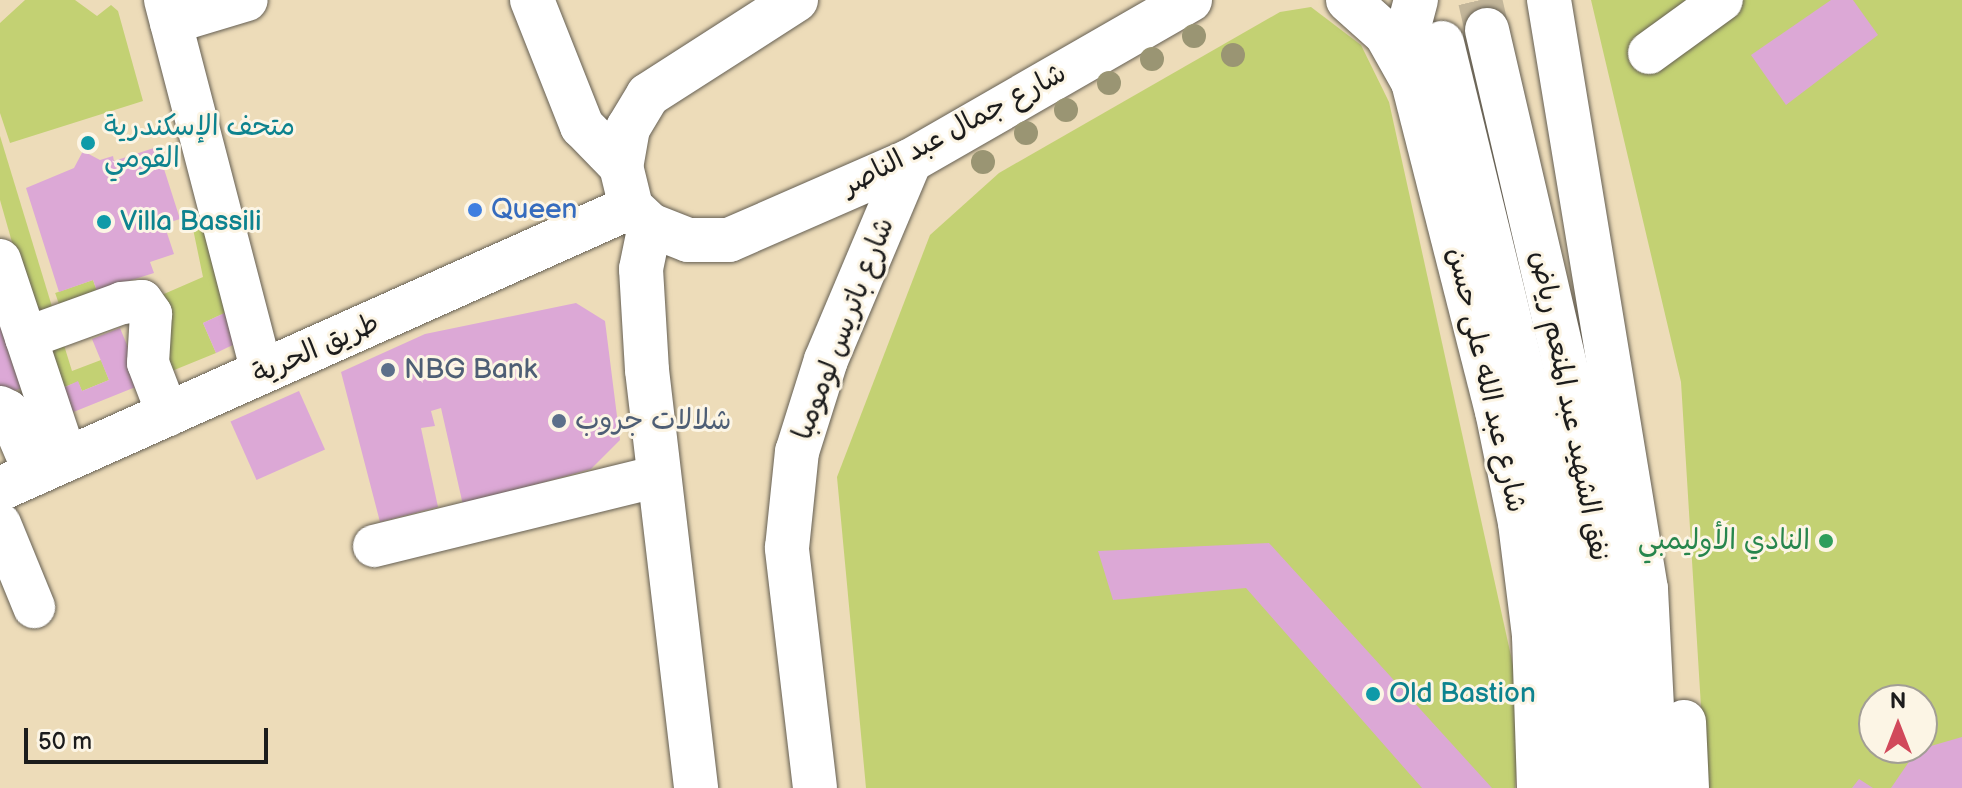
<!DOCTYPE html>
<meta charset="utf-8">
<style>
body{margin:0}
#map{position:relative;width:1962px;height:788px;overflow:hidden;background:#eddcb9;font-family:"Balsamiq Sans","Playpen Sans Arabic",sans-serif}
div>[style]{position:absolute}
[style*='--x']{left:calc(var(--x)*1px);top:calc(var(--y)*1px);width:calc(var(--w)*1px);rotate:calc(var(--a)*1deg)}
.green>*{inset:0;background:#c3d173;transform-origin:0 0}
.building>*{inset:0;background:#dca8d6;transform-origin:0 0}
.highway-tunnel>*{height:44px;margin-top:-22px;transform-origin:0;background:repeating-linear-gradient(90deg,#c3b69a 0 44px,transparent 0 66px)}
.roads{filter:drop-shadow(0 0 2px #655f53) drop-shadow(0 0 2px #655f53)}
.minor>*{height:42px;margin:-21px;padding:0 21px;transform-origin:21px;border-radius:21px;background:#fff}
.major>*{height:44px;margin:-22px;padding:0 22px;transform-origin:22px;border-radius:22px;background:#fff}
.highway>*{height:44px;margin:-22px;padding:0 22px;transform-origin:22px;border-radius:22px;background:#fff}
.trees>*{width:24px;height:24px;margin:-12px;border-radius:50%;background:#9a9573}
.dots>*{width:22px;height:22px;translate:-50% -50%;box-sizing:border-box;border:4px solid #fcf5e5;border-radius:50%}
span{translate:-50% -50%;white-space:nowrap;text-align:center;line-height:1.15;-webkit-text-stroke:6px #fcf5e5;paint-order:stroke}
.culture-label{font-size:28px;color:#0d838f}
.left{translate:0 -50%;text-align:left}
.street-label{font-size:28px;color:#1c1c1c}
.shop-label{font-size:28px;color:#366cbe}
.service-label{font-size:28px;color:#4e5e75}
.leisure-label{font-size:28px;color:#27864d}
.right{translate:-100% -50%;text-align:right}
.north{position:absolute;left:1858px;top:684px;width:80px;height:80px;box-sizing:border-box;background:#fcf5e5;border:2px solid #a29e95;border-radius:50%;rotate:0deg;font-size:22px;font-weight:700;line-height:32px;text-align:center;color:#1c1c1c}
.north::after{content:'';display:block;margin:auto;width:28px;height:36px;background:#d1495b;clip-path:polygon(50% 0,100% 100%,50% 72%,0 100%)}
.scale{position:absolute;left:24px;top:728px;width:244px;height:36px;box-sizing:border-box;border:4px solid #1c1c1c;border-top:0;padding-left:10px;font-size:24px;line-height:28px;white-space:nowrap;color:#1c1c1c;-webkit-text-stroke:6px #fcf5e5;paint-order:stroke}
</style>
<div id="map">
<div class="green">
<i style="clip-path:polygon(25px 0,75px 0,97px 16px,111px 5px,118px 11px,143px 101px,10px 143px,0 113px,0 23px)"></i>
<i style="clip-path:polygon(evenodd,1591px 0,1962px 0,1962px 788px,1706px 788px,1681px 382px,1591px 0,1874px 700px,1922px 700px,1922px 748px,1874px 748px,1874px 700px)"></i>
<i style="clip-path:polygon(1311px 7px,1361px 45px,1389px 102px,1522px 706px,1515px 788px,866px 788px,837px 477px,930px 235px,999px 173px,1280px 12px)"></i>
<i style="clip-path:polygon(0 136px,57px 323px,37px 330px,0 200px)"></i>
<i style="clip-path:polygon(211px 218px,231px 310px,203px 323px,216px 353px,162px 375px,157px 297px,203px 277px,192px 224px)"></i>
<i style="left:93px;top:280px;width:24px;height:40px;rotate:71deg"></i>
<i style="clip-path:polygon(63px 342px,72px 371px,101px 360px,109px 380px,82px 391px,78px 382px,61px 388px,42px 349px)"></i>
</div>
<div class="building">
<i style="clip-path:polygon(1831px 0,1853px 0,1878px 35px,1786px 105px,1751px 55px)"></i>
<i style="clip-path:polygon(157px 147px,180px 219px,164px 224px,174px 254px,150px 262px,154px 273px,97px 291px,93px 280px,59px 292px,26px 188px,74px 168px,83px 151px,100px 160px,113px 156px,114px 161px)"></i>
<i style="clip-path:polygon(576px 303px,605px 321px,620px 440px,591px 469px,463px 505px,441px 408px,431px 411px,435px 426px,421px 428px,438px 507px,380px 522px,341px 372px,425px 334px)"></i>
<i style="clip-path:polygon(231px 310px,239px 342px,216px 353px,203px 323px)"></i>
<i style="clip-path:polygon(0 316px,31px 384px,0 397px)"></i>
<i style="clip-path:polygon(120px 328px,143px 384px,71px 413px,61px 389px,78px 381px,82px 391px,109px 380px,92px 339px)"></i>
<i style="left:299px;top:391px;width:64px;height:75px;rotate:66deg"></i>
<i style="clip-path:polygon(1269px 543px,1492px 788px,1422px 788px,1246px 588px,1113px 600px,1098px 551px)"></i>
<i style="clip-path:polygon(1962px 737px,1962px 788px,1891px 788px,1917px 750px)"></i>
<i style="clip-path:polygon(1859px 779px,1873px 788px,1852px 788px)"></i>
</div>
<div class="highway-tunnel">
<i style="--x:1480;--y:0;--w:31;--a:77"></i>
</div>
<div class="roads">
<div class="minor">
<i style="--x:165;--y:0;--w:385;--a:75.4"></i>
<i style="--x:171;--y:23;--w:79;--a:-16.8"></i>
<i style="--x:1649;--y:53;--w:90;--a:-36"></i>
<i style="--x:0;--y:260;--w:211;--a:71.5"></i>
<i style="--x:26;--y:338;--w:102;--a:-20"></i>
<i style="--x:122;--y:303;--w:20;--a:-6"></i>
<i style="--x:142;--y:301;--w:16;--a:55"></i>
<i style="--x:151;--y:314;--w:49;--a:93.5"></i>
<i style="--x:148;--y:363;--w:56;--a:69"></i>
<i style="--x:0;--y:407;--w:9;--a:27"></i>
<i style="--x:8;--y:411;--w:69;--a:66.8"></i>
<i style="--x:0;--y:524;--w:90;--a:67.7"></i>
<i style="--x:374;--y:546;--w:294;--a:-13.8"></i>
</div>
<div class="major">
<i style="--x:532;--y:0;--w:136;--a:68.4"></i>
<i style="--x:582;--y:126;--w:56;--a:45.7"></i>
<i style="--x:796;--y:0;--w:176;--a:147.3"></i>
<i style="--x:648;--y:95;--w:39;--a:121"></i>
<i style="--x:628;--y:128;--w:39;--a:100"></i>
<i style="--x:621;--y:166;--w:42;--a:76.3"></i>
<i style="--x:631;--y:207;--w:26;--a:43"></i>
<i style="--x:650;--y:225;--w:41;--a:21.5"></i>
<i style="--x:688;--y:240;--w:41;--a:0"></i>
<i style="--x:729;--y:240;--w:197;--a:-23.6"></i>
<i style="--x:910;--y:161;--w:323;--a:-29.9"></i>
<i style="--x:1348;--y:0;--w:51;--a:41.8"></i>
<i style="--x:1386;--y:34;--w:55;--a:60.6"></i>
<i style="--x:1413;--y:82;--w:340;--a:75.7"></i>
<i style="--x:1497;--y:411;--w:114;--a:78.4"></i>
<i style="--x:1520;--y:523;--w:114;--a:82.9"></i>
<i style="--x:1534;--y:636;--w:152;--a:88.1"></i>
<i style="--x:650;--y:225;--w:45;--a:101.6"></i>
<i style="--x:641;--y:269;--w:101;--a:86.6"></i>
<i style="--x:647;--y:370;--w:421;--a:83.3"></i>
<i style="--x:0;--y:489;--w:691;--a:-24.08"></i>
<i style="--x:815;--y:788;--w:242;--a:-96.7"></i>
<i style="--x:787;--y:548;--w:97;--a:-84.1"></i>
<i style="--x:797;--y:452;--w:96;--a:-72.5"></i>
<i style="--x:826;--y:360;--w:216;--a:-67.1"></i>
</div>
<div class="highway">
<i style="--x:1549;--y:0;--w:597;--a:80.65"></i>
<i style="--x:1646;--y:589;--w:199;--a:87.1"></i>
<i style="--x:1487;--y:30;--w:425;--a:76.9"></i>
<i style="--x:1583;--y:444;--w:201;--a:82.3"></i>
<i style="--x:1610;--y:643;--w:145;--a:88"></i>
<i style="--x:1442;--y:43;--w:423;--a:76.3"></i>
<i style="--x:1542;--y:454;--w:198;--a:82.2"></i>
<i style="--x:1569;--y:650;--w:138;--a:87.9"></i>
<i style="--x:1413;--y:82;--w:56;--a:-94.1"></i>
<i style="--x:1409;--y:26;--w:27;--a:-75"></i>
<i style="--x:1684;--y:722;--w:66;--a:87.4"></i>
</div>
</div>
<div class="trees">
<i style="left:1194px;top:36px"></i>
<i style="left:1233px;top:55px"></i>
<i style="left:1152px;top:59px"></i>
<i style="left:1109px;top:83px"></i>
<i style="left:1066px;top:110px"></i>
<i style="left:1026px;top:133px"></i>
<i style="left:983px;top:162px"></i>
</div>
<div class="dots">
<i style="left:88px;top:143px;background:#0f9aa8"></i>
<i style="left:475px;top:210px;background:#3f7fe0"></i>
<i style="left:104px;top:222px;background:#0f9aa8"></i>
<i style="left:388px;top:370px;background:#5c6f8a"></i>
<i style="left:559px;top:421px;background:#5c6f8a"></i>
<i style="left:1826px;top:541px;background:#2e9e5b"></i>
<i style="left:1373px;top:694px;background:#0f9aa8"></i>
</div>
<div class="culture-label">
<span class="left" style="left:104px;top:143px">متحف الإسكندرية<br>القومي</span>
<span class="left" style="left:120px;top:222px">Villa Bassili</span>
<span class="left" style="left:1389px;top:694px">Old Bastion</span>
</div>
<div class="street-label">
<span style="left:954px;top:130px;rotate:-28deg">شارع جمال عبد الناصر</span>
<span style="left:844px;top:329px;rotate:-69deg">شارع باتريس لومومبا</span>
<span style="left:316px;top:349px;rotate:-24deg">طريق الحرية</span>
<span style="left:1486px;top:380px;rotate:77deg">شارع عبد الله على حسن</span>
<span style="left:1569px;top:406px;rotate:79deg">نفق الشهيد عبد المنعم رياض</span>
</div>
<div class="shop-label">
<span class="left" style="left:491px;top:210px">Queen</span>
</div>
<div class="service-label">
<span class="left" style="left:404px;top:370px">NBG Bank</span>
<span class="left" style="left:575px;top:421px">شلالات جروب</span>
</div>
<div class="leisure-label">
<span class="right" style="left:1810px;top:541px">النادي الأوليمبي</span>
</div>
<div class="north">N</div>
<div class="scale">50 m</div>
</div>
